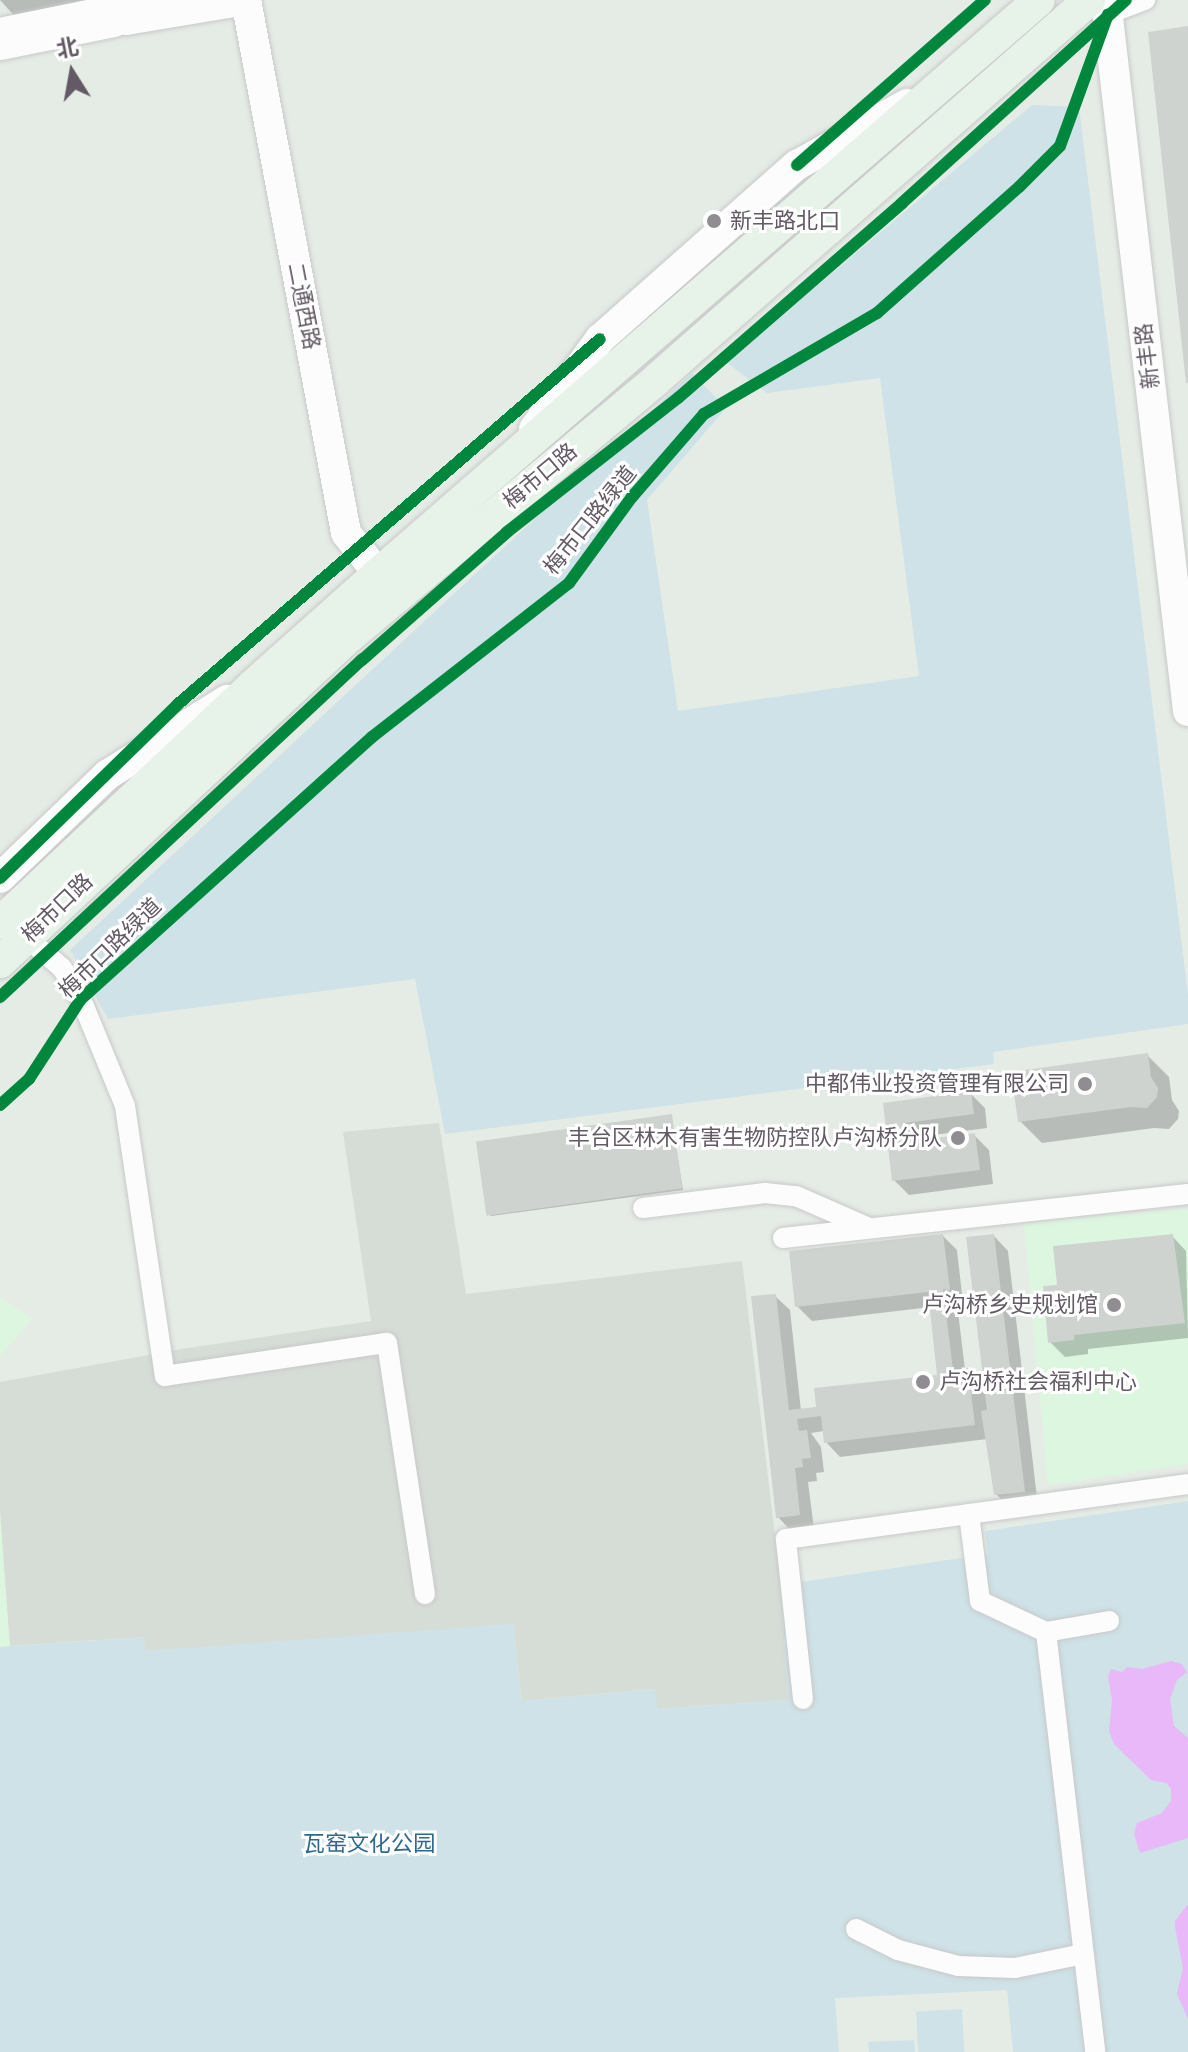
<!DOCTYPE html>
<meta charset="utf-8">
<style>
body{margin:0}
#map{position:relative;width:1188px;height:2052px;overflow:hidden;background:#e5ece6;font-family:Signika,"Noto Sans SC",sans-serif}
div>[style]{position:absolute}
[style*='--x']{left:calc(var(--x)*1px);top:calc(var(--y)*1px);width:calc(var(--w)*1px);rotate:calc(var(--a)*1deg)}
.commercial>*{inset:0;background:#ddf6e0}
.industrial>*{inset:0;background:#d6ddd7}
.green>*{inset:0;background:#cee2e8;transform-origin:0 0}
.water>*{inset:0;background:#e8b8f8}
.shadow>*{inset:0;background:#0003}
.building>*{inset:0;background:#cfd3cf;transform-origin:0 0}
.roads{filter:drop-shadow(0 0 2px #c9c9c9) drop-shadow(0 0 2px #c9c9c9)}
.street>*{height:20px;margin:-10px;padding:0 10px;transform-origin:10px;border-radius:10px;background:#fbfcfb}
.secondary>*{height:30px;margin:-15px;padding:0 15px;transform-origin:15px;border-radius:15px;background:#fbfcfb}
.primary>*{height:32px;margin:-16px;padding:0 16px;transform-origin:16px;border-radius:16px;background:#e7f3e9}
.cycleway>*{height:12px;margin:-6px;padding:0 6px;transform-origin:6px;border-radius:6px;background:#00873e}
.dots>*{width:22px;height:22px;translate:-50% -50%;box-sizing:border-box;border:4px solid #fff;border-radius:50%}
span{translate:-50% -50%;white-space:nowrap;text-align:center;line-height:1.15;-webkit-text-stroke:6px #fff;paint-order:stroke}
.poi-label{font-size:22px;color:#635a65}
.left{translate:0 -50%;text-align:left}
.right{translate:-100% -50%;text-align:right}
.street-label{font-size:22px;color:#635a65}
.park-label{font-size:22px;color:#2d6a90}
.north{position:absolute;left:32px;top:32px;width:80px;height:80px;-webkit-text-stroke:6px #fff;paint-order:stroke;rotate:349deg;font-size:22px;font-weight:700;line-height:32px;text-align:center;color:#635a65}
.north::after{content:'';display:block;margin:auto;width:28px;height:36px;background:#635a65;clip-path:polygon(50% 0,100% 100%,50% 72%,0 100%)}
</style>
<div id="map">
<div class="commercial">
<i style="clip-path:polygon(1188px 1209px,1188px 1464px,1048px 1485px,1024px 1223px)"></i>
<i style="clip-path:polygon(0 1297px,32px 1319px,0 1356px)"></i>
<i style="clip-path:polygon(0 1511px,10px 1646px,0 1647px)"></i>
</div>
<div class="industrial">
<i style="clip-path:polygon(439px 1123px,466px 1294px,742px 1261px,781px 1585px,788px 1700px,657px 1709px,654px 1689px,522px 1701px,513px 1625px,145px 1652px,143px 1637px,10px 1646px,0 1511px,0 1382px,181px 1349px,371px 1321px,343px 1132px)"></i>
</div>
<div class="green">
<i style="clip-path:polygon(1032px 105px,1079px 107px,1188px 995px,1188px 1024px,993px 1052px,994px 1064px,445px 1134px,415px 979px,108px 1019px,70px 950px,692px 373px,726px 408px,647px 500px,678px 711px,919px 676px,880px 378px,767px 393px,726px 362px)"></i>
<i style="clip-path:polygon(1188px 1501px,1188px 2052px,1013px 2052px,1007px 1990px,835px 1998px,839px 2052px,0 2052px,0 1647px,144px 1637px,146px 1651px,513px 1624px,522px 1701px,655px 1689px,658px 1709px,788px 1700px,781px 1585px,988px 1554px,985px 1531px)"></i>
<i style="left:962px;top:2009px;width:43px;height:46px;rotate:87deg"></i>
<i style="clip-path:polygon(914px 2040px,915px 2052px,869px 2052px,868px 2042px)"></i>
</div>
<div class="water">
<i style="clip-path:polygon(1171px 1661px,1182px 1664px,1187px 1672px,1177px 1680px,1170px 1699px,1174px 1726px,1188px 1738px,1188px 1838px,1140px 1853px,1134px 1834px,1137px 1823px,1162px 1813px,1171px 1801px,1171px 1789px,1167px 1783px,1151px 1780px,1114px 1744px,1109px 1731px,1112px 1700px,1108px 1677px,1111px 1669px,1122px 1672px,1127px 1667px,1142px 1669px)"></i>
<i style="clip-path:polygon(1188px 1904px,1188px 2019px,1177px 1994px,1183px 1968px,1175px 1927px,1175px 1921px)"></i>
</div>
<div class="shadow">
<i style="clip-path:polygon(0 0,155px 0,29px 32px)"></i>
<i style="clip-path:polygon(1147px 1055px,1169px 1077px,1172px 1100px,1179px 1111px,1178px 1119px,1169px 1129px,1154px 1128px,1042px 1143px,1020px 1121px)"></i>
<i style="clip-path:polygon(970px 1093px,985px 1108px,987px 1128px,918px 1137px,919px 1142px,974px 1135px,989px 1150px,993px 1184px,909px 1195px,894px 1180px,885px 1105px)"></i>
<i style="clip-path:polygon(671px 1116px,683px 1190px,491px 1216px,488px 1213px)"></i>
<i style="clip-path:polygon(943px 1236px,957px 1250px,963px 1303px,957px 1303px,965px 1370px,986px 1389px,994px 1236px,1008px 1251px,1038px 1506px,1011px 1509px,996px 1494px,987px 1439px,840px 1457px,826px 1442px,824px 1431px,811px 1433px,821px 1447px,824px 1472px,816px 1473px,817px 1481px,808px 1482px,814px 1529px,792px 1532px,778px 1517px,775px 1296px,790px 1310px,801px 1411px,939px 1376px,931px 1307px,812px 1321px,797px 1306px)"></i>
<i style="clip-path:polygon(1172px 1236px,1186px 1251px,1188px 1338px,1088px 1349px,1088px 1354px,1065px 1357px,1050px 1342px,1059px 1286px)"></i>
</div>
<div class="building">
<i style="clip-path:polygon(1188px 26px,1188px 383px,1186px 383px,1148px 32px)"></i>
<i style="clip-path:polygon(1148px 1053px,1151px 1077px,1158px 1088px,1157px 1097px,1147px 1108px,1131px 1107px,1018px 1122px,1011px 1072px)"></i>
<i style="clip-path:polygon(971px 1091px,974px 1114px,905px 1123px,907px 1142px,975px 1133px,980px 1170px,892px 1181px,883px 1103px)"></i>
<i style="left:672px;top:1114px;width:75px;height:198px;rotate:82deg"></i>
<i style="clip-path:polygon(943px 1234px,950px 1290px,943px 1289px,953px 1370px,968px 1368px,975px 1425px,824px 1443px,821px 1416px,797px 1419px,799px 1431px,807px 1430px,811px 1458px,802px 1459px,803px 1467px,795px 1468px,800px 1515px,776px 1518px,751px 1296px,776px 1294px,789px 1410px,816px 1407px,814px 1388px,937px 1375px,928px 1292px,795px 1307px,789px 1251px)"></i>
<i style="clip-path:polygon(994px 1234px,1025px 1492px,994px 1495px,981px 1411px,987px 1410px,966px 1237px)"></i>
<i style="clip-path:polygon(1173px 1234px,1185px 1323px,1074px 1335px,1074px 1340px,1048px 1343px,1043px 1286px,1057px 1285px,1053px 1246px)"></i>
</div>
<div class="roads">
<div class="street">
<i style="--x:1108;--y:14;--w:40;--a:-21"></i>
<i style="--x:27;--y:938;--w:46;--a:40.6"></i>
<i style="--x:62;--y:968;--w:36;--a:58"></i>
<i style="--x:81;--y:999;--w:116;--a:67.6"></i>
<i style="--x:125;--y:1106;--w:273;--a:81.6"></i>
<i style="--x:165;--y:1376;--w:224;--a:-8.5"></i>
<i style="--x:387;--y:1343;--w:254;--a:81.4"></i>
<i style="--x:643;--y:1208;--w:123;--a:-7"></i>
<i style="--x:765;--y:1193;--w:31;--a:6"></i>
<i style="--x:796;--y:1196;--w:77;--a:23.6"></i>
<i style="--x:783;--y:1238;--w:407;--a:-6.2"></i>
<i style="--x:969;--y:1514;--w:88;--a:82.8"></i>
<i style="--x:980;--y:1601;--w:73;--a:25.2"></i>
<i style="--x:1046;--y:1632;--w:423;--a:83.3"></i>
<i style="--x:1046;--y:1632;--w:64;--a:-9.9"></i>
<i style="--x:803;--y:1699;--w:161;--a:-96.1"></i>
<i style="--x:786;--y:1539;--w:406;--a:-7.8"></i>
<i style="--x:856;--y:1929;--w:47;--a:26.6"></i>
<i style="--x:898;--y:1950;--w:62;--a:14.9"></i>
<i style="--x:958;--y:1966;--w:57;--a:2"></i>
<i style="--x:1015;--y:1968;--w:69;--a:-11.6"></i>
</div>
<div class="secondary">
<i style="--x:145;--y:0;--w:22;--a:167"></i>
<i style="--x:124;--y:5;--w:15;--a:82"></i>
<i style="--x:126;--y:20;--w:122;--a:-9.5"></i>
<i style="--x:246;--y:0;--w:542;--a:79.37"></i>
<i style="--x:346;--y:533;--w:78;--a:51.8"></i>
<i style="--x:1106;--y:0;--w:716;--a:83.42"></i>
<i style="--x:0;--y:33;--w:114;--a:-11.6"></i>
<i style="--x:112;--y:10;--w:12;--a:81"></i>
<i style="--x:114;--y:22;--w:116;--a:168.6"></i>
<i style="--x:534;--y:429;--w:112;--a:-53.7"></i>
<i style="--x:600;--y:339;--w:263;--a:-41.5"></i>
<i style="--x:797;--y:165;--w:126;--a:-29"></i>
<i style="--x:0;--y:878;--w:149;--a:-43.9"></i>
<i style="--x:107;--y:775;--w:142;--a:-32"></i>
</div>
<div class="primary">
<i style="--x:0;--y:923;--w:345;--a:-43.2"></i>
<i style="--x:251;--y:687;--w:170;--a:-41.7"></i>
<i style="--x:378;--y:574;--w:875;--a:-40.97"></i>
<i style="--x:0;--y:962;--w:478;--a:-43"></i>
<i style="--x:350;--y:636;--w:400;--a:-39.9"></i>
<i style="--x:657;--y:379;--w:575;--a:-41.26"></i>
</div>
</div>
<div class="cycleway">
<i style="--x:797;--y:165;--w:250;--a:-41.3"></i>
<i style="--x:0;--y:878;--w:248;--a:-44.3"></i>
<i style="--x:177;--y:705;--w:559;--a:-40.87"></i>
<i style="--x:0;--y:997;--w:495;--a:-43"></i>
<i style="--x:362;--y:660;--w:193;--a:-41.4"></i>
<i style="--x:507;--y:532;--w:217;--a:-38.1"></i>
<i style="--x:678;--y:398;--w:297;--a:-41"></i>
<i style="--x:902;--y:203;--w:302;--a:-42.2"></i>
<i style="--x:0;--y:1105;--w:39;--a:-42"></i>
<i style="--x:29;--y:1079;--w:95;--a:-57"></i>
<i style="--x:81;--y:999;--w:392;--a:-42"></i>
<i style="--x:372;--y:737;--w:250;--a:-38"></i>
<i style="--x:569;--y:583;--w:107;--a:-53.8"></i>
<i style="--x:632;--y:497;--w:110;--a:-49.1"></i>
<i style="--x:704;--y:414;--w:200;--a:-30.3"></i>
<i style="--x:877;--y:313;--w:190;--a:-41.6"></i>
<i style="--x:1019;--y:187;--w:58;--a:-45"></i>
<i style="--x:1060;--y:146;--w:140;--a:-70"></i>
</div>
<div class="dots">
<i style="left:714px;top:221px;background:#908d92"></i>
<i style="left:1085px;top:1084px;background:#908d92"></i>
<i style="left:958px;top:1138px;background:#908d92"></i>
<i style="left:1114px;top:1305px;background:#908d92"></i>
<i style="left:923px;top:1382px;background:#908d92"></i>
</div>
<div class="poi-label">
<span class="left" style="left:730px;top:221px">新丰路北口</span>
<span class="right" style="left:1069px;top:1084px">中都伟业投资管理有限公司</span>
<span class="right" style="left:942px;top:1138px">丰台区林木有害生物防控队卢沟桥分队</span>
<span class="right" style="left:1098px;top:1305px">卢沟桥乡史规划馆</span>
<span class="left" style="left:939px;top:1382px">卢沟桥社会福利中心</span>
</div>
<div class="street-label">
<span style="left:304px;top:306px;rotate:79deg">二通西路</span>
<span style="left:1147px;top:356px;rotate:-97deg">新丰路</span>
<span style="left:540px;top:476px;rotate:-40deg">梅市口路</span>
<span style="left:590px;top:520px;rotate:-51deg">梅市口路绿道</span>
<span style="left:57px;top:908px;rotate:-44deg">梅市口路</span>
<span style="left:110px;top:948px;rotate:-44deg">梅市口路绿道</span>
</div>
<div class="park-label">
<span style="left:369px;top:1844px">瓦窑文化公园</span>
</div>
<div class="north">北</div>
</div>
